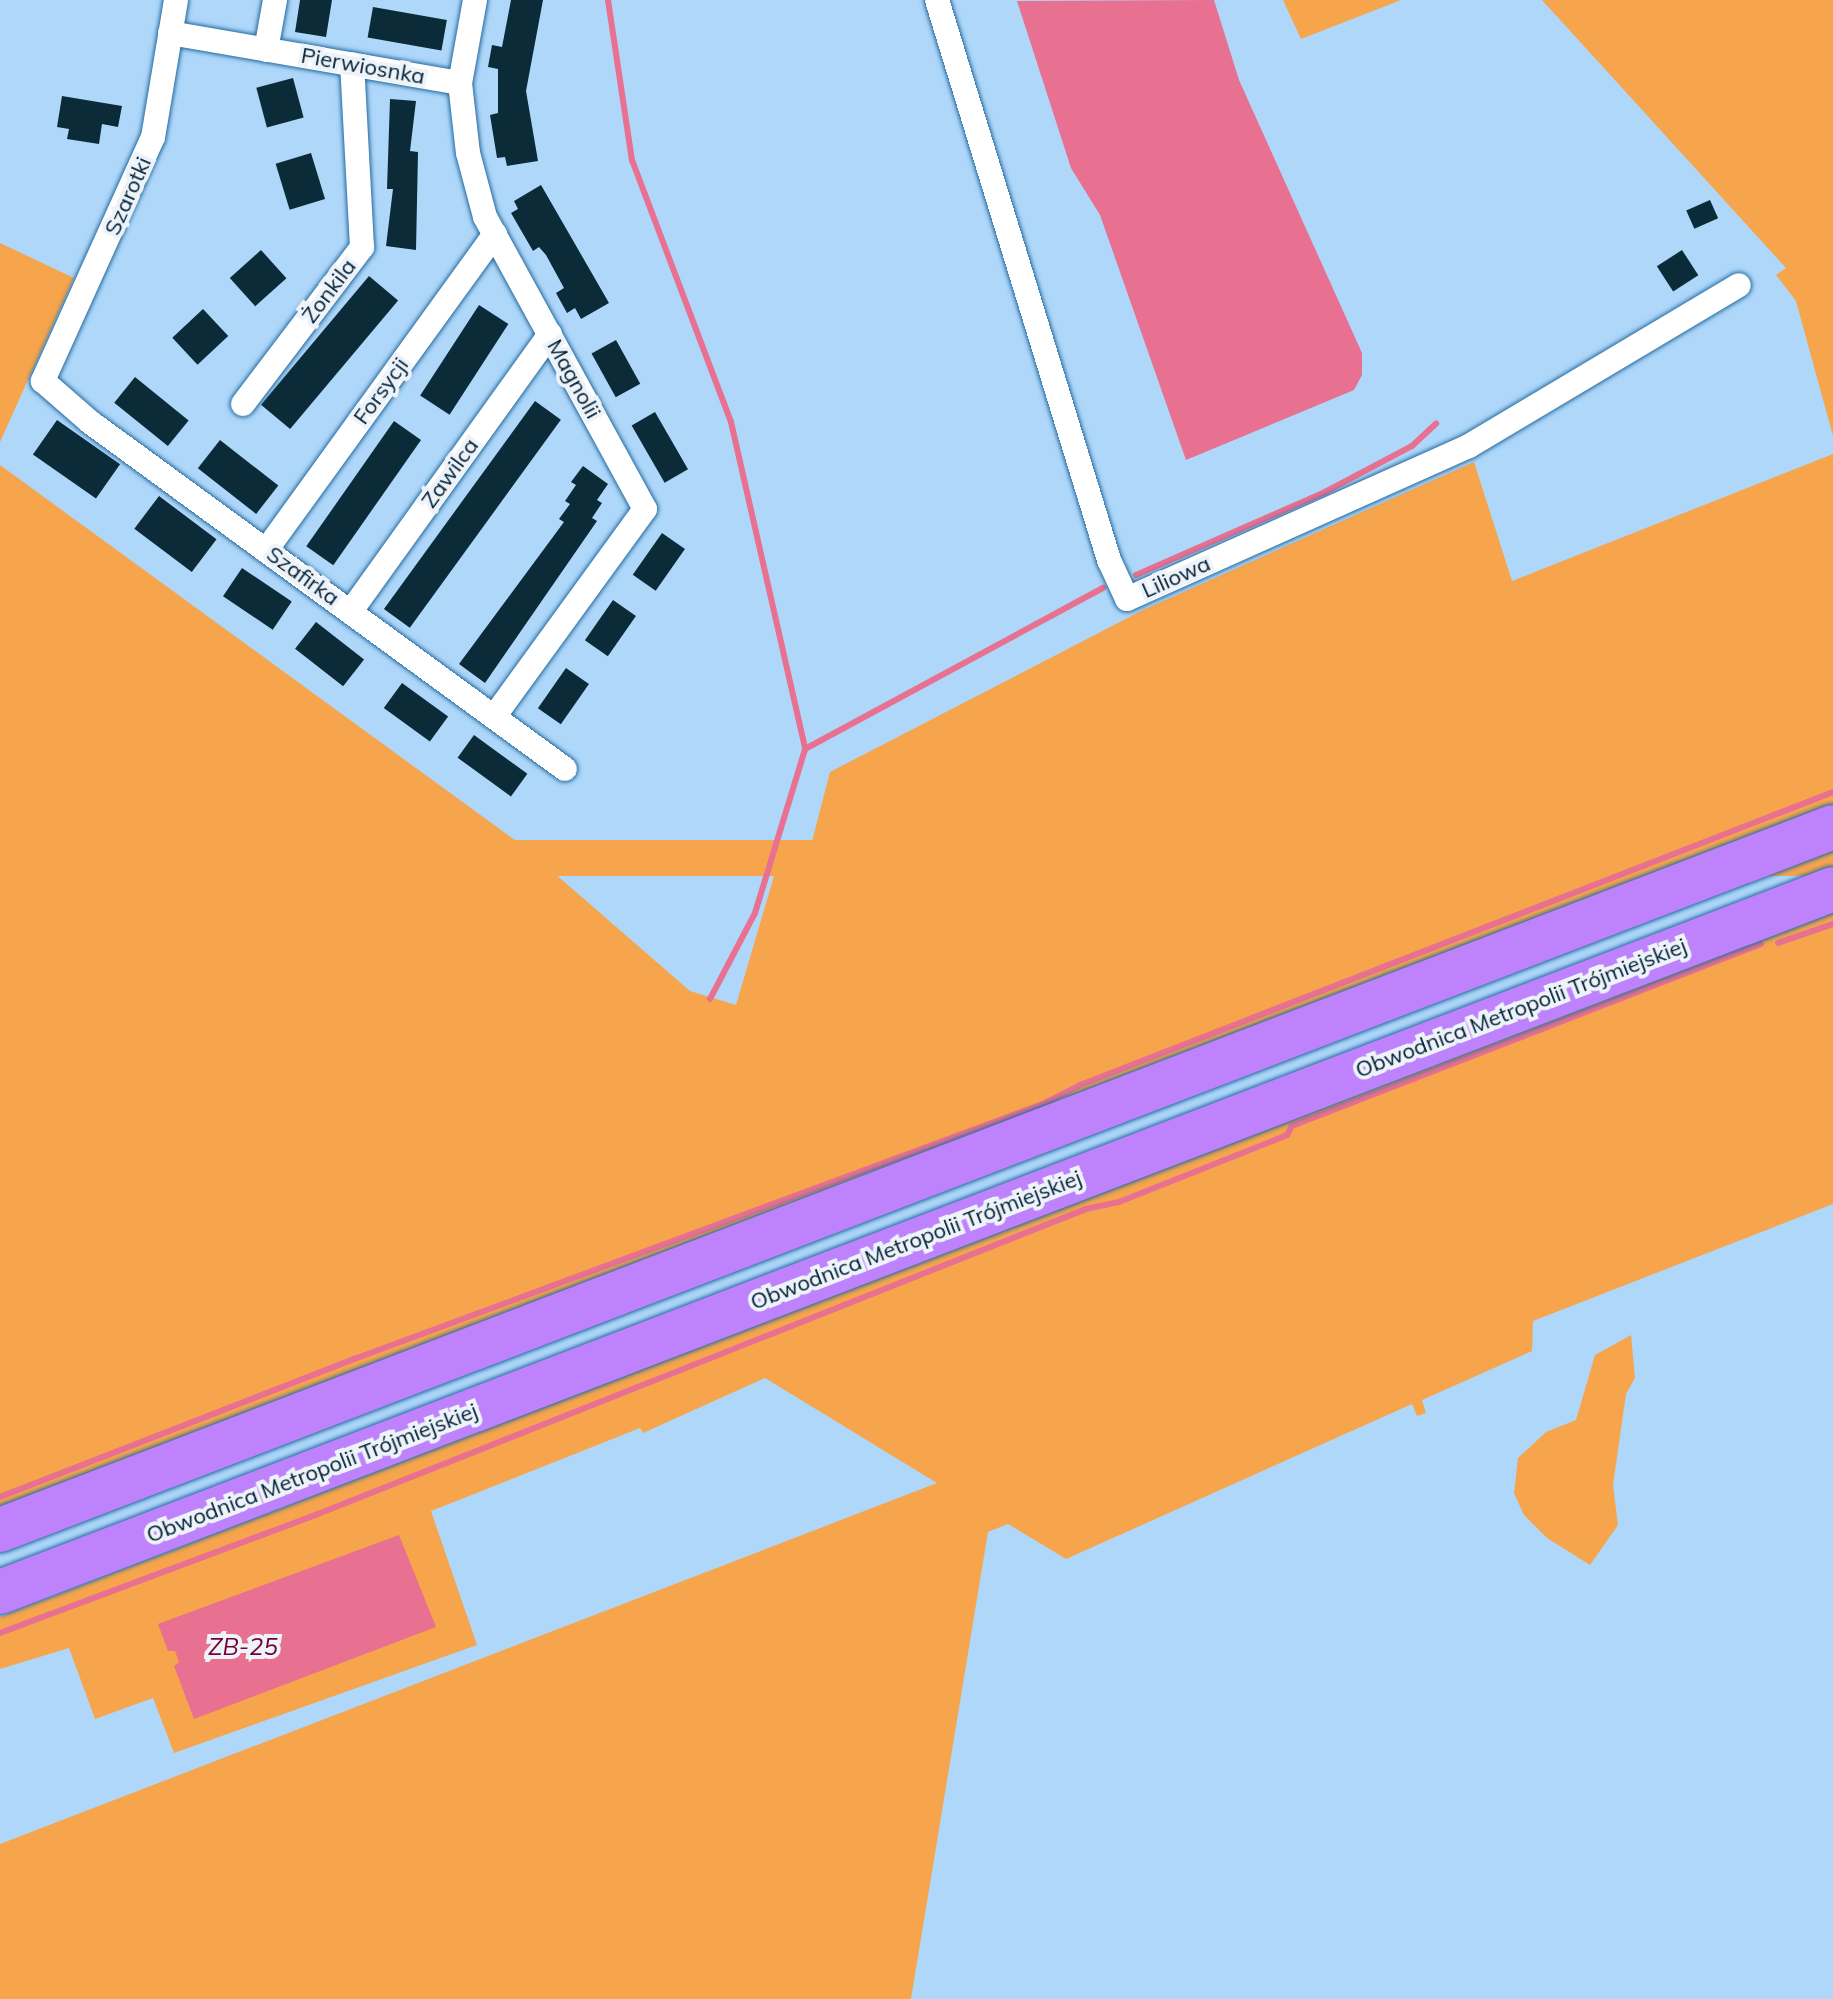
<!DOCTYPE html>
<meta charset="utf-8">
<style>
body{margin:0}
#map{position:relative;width:1833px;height:1999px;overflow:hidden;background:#aed7fa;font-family:Mulish,sans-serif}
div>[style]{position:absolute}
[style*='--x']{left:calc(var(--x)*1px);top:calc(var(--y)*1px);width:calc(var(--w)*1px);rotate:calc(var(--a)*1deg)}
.green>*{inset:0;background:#f7a54c;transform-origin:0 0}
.water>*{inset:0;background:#e87090}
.stream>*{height:6px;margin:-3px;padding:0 3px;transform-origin:3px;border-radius:3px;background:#e87090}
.building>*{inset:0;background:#0a2b37;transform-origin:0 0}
.roads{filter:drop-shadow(0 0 2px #246ba0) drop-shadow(0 0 2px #246ba0)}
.minor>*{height:24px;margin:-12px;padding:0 12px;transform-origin:12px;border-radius:12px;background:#fff}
.motorway>*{height:44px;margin:-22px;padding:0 22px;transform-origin:22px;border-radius:22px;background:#be82fc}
span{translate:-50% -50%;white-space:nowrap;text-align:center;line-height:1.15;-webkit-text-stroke:8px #edf3f9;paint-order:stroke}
.street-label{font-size:22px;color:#021f35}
.water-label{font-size:24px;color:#740032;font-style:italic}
</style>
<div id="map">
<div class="green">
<i style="clip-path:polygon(1283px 0,1401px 0,1301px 39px)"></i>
<i style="clip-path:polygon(1542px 0,1833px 0,1833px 436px,1796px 301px,1776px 275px,1786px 268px)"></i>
<i style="clip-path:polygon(0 243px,74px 278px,0 442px)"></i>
<i style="clip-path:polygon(1833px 454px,1833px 807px,0 1515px,0 465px,523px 846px,690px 991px,736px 1005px,777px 866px,809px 853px,830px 772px,1141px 611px,1474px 462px,1512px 581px)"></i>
<i style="left:1833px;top:840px;width:36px;height:1965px;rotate:90deg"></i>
<i style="clip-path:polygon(1833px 909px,1833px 1204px,1533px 1321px,1532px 1351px,1422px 1400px,1426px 1413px,1417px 1416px,1412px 1404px,1066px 1559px,1008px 1524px,988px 1532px,911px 1999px,0 1999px,0 1844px,937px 1483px,765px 1378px,643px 1433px,640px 1428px,431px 1511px,477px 1645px,174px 1753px,153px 1698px,95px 1719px,69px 1648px,0 1669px,0 1617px)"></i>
<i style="clip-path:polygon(1631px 1335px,1635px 1378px,1626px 1394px,1613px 1485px,1618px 1525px,1590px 1565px,1547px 1538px,1524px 1515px,1514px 1493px,1518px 1458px,1546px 1432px,1576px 1420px,1595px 1355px)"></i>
</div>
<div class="water">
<i style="clip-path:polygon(1214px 0,1239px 80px,1362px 353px,1362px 375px,1354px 390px,1186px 460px,1100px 215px,1071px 168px,1017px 1px)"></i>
<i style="clip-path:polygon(399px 1535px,436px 1627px,194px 1719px,174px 1666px,179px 1662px,175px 1651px,168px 1651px,158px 1624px)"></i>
</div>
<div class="stream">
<i style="--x:608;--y:0;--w:162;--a:81.5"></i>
<i style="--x:632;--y:160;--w:280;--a:69.3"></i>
<i style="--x:731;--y:422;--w:335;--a:77.2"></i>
<i style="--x:1136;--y:575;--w:206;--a:-23.7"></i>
<i style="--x:1325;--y:492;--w:98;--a:-27.9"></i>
<i style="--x:1412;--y:446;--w:33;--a:-43"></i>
<i style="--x:1778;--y:943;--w:58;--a:-19.1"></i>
<i style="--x:710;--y:999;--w:97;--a:-62.4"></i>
<i style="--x:755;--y:913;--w:171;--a:-73"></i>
<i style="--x:805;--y:749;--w:339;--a:-28.4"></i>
<i style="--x:0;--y:1497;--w:383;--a:-21.3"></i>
<i style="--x:357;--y:1358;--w:732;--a:-20.32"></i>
<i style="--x:1043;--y:1104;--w:42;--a:-27.2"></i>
<i style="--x:1080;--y:1085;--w:808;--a:-21.26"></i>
<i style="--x:0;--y:1633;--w:340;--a:-20.5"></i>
<i style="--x:318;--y:1514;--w:826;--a:-21.66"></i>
<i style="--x:1086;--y:1209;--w:34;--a:-12"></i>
<i style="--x:1119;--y:1202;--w:181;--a:-21.7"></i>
<i style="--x:1287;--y:1135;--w:10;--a:-61"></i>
<i style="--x:1292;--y:1126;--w:503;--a:-21.21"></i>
</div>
<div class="building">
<i style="clip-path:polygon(300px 0,332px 0,326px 37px,295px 32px)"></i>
<i style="clip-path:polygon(511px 0,543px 0,526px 91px,538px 161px,507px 166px,505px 157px,497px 158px,490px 115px,498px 113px,498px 69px,488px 67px,492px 45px,502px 47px)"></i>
<i style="left:373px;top:7px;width:75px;height:31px;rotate:10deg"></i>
<i style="left:293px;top:78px;width:41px;height:38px;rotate:75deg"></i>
<i style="clip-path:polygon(62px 96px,122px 106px,118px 127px,102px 124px,99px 144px,67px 139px,69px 129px,57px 127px)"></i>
<i style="clip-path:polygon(390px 99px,416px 101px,410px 151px,418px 152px,416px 250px,386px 246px,393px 189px,387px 189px)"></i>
<i style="left:311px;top:153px;width:48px;height:37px;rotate:73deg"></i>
<i style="clip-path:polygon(541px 185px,609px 303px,581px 319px,575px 308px,567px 313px,556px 293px,564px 288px,546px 255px,539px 247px,533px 251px,511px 213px,518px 209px,514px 201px)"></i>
<i style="left:1710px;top:200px;width:20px;height:26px;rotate:66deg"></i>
<i style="left:261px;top:250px;width:38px;height:42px;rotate:48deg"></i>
<i style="left:1682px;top:250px;width:30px;height:30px;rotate:57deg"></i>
<i style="left:369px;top:276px;width:38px;height:168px;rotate:40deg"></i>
<i style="left:479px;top:305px;width:35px;height:108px;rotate:33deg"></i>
<i style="left:203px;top:309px;width:37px;height:42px;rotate:47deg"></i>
<i style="left:616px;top:340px;width:50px;height:28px;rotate:61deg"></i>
<i style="left:135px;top:377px;width:69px;height:33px;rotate:39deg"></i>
<i style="left:535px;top:401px;width:32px;height:257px;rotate:36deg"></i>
<i style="left:655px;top:412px;width:66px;height:27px;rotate:60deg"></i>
<i style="left:57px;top:420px;width:77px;height:42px;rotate:35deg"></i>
<i style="left:394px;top:421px;width:33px;height:153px;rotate:35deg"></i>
<i style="left:220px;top:440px;width:74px;height:36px;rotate:38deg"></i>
<i style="clip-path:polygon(583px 466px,608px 484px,597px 500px,602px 503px,592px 518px,597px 521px,485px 683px,459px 664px,564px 522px,559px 519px,570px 504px,565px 501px,576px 485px,571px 482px)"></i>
<i style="left:159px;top:496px;width:72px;height:41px;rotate:37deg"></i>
<i style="left:662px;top:533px;width:28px;height:51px;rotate:35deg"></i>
<i style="left:242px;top:568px;width:60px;height:34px;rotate:34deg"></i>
<i style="left:613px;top:600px;width:28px;height:49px;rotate:35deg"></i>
<i style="left:316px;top:622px;width:61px;height:34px;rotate:38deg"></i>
<i style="left:566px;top:668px;width:28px;height:49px;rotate:35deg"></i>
<i style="left:402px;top:683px;width:57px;height:31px;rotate:36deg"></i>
<i style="left:474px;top:735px;width:66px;height:28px;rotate:36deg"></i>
</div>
<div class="roads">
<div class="minor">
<i style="--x:176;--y:0;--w:139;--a:99.5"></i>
<i style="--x:153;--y:137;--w:268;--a:114.3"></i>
<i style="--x:43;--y:381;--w:62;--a:41.1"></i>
<i style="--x:90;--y:422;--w:588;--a:36.15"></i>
<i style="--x:475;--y:0;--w:84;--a:100.2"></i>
<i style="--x:460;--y:83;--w:70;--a:83.5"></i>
<i style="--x:468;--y:153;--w:66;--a:75.1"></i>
<i style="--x:485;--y:217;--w:333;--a:61.3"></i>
<i style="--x:645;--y:509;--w:257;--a:126"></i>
<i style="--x:937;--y:0;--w:586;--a:72.93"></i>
<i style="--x:1109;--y:560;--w:43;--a:65.2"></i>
<i style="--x:1127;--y:599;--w:375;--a:-24.1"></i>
<i style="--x:1469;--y:446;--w:314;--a:-30.8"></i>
<i style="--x:170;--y:33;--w:294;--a:9.8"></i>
<i style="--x:266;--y:50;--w:51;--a:-79.8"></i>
<i style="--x:243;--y:404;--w:197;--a:-52.8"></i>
<i style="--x:362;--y:247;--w:183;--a:-93.1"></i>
<i style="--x:267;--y:549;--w:389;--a:-54.1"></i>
<i style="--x:351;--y:611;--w:341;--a:-54.3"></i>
</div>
<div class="motorway">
<i style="--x:0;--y:1530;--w:1963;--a:-20.98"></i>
<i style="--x:0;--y:1592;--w:1963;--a:-20.98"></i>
</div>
</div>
<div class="street-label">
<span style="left:363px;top:66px;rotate:10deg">Pierwiosnka</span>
<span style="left:128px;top:196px;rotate:-66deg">Szarotki</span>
<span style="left:329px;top:291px;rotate:-53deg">Żonkila</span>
<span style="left:574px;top:379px;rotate:61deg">Magnolii</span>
<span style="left:381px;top:391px;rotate:-54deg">Forsycji</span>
<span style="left:450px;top:473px;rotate:-54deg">Zawilca</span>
<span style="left:303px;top:576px;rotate:36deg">Szafirka</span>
<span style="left:1176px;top:577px;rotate:-24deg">Liliowa</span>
<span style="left:1521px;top:1008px;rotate:-21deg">Obwodnica Metropolii Trójmiejskiej</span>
<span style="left:916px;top:1240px;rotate:-21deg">Obwodnica Metropolii Trójmiejskiej</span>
<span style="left:312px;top:1473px;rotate:-21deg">Obwodnica Metropolii Trójmiejskiej</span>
</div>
<div class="water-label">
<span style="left:243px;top:1647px">ZB-25</span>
</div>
</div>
